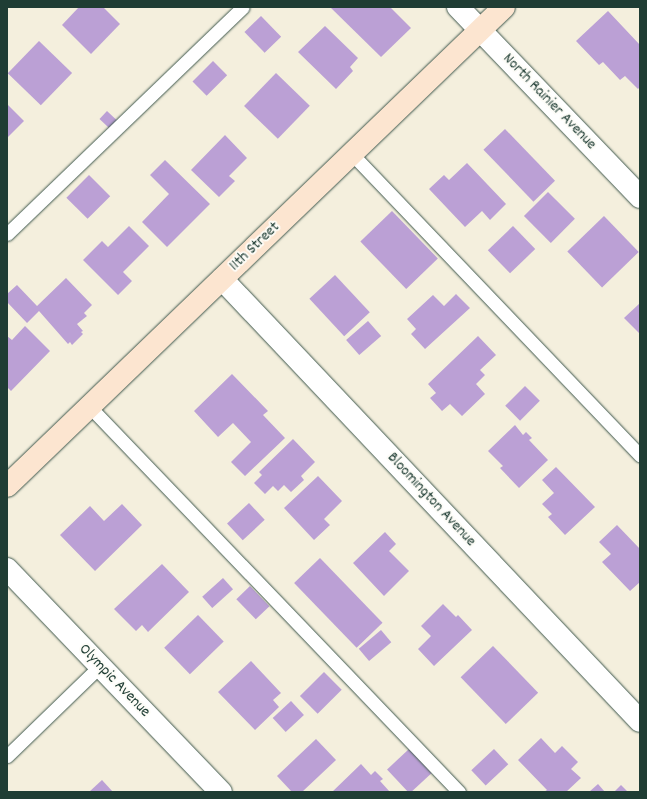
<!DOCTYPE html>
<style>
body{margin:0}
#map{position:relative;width:647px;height:799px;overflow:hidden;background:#f4efdd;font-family:Dekko,sans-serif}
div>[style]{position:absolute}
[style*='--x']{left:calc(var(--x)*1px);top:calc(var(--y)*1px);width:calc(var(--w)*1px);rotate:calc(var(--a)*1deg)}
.building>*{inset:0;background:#bba0d5;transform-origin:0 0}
.roads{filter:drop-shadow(0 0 1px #3f584d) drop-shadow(0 0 1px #3f584d)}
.lane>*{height:13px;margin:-6.5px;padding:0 6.5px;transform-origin:6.5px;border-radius:6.5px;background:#fff}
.street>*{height:22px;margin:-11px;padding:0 11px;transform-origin:11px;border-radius:11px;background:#fff}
.secondary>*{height:22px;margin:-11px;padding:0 11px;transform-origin:11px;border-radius:11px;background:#fce5d0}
span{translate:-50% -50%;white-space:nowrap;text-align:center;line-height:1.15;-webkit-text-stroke:4px #fdfcf7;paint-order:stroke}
.street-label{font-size:16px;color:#1f3d34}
.frame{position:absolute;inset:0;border:8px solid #1f3d34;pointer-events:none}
</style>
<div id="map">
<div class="building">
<i style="clip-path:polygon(79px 7px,103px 7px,120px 24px,91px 54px,62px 25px)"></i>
<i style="clip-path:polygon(330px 7px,390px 7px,411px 28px,381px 57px)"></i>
<i style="clip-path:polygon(608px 11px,640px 45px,640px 87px,638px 89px,625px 76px,620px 80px,603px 62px,599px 65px,576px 41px)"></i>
<i style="left:261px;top:16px;width:29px;height:23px;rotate:46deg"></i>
<i style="clip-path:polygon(325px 26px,358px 58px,350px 67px,353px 71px,336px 89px,298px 52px)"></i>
<i style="left:39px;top:41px;width:46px;height:45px;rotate:44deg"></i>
<i style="left:213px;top:61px;width:20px;height:29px;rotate:45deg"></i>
<i style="left:276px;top:73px;width:47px;height:46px;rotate:44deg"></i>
<i style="clip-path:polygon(7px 104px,24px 121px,7px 138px)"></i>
<i style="left:107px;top:111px;width:16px;height:11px;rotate:43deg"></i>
<i style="left:505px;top:129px;width:72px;height:30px;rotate:46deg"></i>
<i style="clip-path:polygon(225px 135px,247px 158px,229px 176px,235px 181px,219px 197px,191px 170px)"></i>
<i style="clip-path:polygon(165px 160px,210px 204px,167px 247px,142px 222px,169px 194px,150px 175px)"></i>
<i style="clip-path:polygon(467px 163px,506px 204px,490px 220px,482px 211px,465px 227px,429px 189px,444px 175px,449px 180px)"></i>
<i style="left:89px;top:175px;width:30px;height:32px;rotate:45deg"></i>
<i style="left:548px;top:192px;width:38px;height:34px;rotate:45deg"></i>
<i style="left:392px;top:211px;width:66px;height:44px;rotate:46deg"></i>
<i style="left:604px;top:216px;width:50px;height:51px;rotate:46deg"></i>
<i style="clip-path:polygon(129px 226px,149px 246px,123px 272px,132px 281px,118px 295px,83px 260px,102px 241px,108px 247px)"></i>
<i style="left:513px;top:226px;width:32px;height:35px;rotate:46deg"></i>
<i style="left:335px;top:275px;width:51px;height:35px;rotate:47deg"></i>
<i style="clip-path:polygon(66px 278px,92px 305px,84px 313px,87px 316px,77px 324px,83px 331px,81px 332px,83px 334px,72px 345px,70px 342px,68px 344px,39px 311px,27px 323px,7px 302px,7px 294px,17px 285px,37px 306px)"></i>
<i style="clip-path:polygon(456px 294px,470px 308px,425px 349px,411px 334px,416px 329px,407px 319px,433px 295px,444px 306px)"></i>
<i style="clip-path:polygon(640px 303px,640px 334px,624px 318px)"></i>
<i style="left:368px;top:321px;width:20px;height:29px;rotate:49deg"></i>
<i style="clip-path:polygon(25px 326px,50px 351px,11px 391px,7px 387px,7px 336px,12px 340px)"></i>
<i style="clip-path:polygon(478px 336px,496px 355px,480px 370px,485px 375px,476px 384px,485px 394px,462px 416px,450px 404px,442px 411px,430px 398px,436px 393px,428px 384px)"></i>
<i style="clip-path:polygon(232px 374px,268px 411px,263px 415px,285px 438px,245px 476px,231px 462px,251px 442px,233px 423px,218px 437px,194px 411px)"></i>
<i style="left:525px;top:386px;width:21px;height:28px;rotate:45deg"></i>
<i style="clip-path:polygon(515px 425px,523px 435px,526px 432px,532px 438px,529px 440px,548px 460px,519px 488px,500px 468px,503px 466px,488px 451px)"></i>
<i style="clip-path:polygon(293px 439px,315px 462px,301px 476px,304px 480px,291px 492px,284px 485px,278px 491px,273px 486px,265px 494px,254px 483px,262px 475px,259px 472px)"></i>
<i style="clip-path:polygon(556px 467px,595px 507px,565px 535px,548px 517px,552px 514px,542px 504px,554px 493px,542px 480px)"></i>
<i style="clip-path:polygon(318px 476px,342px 501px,324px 519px,330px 525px,314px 540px,284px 508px)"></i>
<i style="left:249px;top:503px;width:23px;height:30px;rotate:47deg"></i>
<i style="clip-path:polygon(122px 504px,142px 525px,95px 571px,60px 535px,90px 506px,104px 521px)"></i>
<i style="clip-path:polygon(617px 525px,640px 549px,640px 582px,630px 591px,602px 562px,611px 554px,599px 542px)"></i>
<i style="clip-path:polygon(385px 532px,396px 544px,389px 551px,409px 571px,384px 596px,353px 563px)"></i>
<i style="left:320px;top:558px;width:90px;height:36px;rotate:46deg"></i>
<i style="clip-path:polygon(162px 564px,189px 592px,148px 632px,142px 625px,136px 631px,114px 609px)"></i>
<i style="left:223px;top:578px;width:15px;height:28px;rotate:48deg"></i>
<i style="left:250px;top:586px;width:28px;height:19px;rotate:46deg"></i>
<i style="clip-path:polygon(443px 604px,456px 617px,458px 615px,472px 630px,434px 666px,418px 649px,431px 636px,421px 626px)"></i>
<i style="left:198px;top:615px;width:37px;height:47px;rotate:46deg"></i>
<i style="left:381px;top:630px;width:16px;height:29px;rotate:50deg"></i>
<i style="left:493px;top:646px;width:65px;height:45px;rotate:46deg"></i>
<i style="clip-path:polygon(251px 661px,281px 693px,273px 700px,279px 707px,255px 730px,218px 692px)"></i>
<i style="left:324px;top:672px;width:25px;height:34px;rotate:45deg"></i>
<i style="left:291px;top:701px;width:19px;height:25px;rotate:47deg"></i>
<i style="clip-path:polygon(541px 738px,555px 753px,562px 746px,578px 762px,571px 769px,581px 778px,566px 792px,544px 792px,547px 790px,518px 760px)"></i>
<i style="clip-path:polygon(316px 739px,336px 760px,302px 792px,292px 792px,277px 776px)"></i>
<i style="left:409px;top:749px;width:33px;height:30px;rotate:47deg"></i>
<i style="left:494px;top:749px;width:21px;height:31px;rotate:47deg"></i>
<i style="clip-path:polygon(361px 764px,371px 775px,375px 771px,383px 779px,380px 781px,390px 792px,332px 792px)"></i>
<i style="clip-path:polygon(102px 780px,113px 792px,89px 792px)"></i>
<i style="clip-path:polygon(598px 784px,605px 792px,589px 792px)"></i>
<i style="clip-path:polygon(621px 785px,628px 792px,614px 792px)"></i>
</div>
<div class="roads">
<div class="lane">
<i style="--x:352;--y:154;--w:417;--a:46.3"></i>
<i style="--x:7;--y:234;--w:327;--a:-43.9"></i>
<i style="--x:89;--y:406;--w:535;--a:46.21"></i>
<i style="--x:7;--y:756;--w:129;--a:-44.1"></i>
</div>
<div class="street">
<i style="--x:458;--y:7;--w:263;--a:46.2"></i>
<i style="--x:222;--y:279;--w:608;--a:46.6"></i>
<i style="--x:7;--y:569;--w:309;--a:46.2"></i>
</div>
<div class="secondary">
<i style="--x:7;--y:486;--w:690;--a:-43.94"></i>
</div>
</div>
<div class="street-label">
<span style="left:549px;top:102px;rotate:46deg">North Rainier Avenue</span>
<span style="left:255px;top:247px;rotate:-44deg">11th Street</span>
<span style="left:431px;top:500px;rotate:47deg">Bloomington Avenue</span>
<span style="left:114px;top:681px;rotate:46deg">Olympic Avenue</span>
</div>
<div class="frame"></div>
</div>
